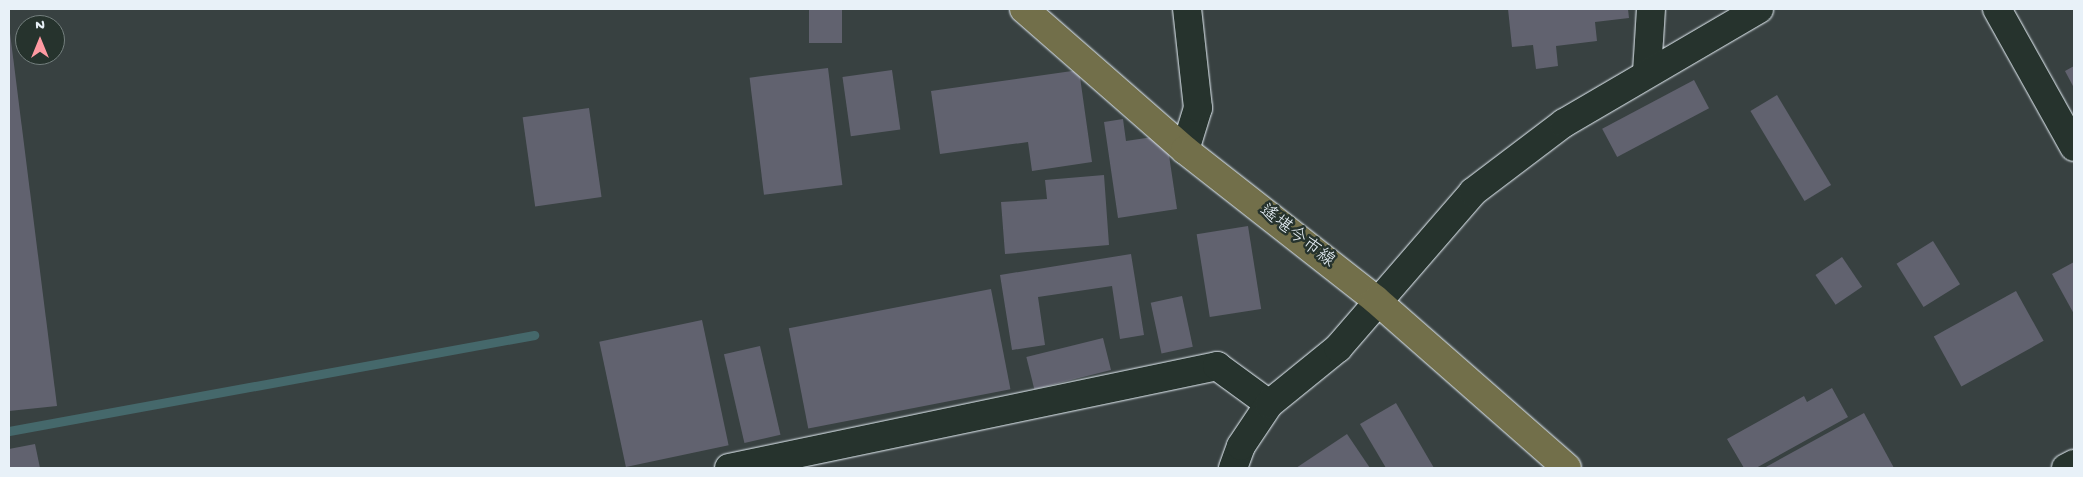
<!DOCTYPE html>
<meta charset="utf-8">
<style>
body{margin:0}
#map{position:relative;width:2083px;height:477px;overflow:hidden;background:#384141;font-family:"Gochi Hand","Klee One",sans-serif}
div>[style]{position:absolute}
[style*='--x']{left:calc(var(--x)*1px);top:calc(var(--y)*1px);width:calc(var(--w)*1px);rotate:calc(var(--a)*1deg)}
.stream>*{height:9px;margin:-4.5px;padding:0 4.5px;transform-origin:4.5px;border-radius:4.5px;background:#45686b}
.building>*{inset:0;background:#61626f;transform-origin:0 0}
.roads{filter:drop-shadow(0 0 1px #e8f1f8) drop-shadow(0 0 1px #e8f1f8)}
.minor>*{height:28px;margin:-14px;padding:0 14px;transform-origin:14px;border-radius:14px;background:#26332d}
.major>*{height:28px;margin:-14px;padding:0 14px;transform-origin:14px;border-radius:14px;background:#726f4a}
span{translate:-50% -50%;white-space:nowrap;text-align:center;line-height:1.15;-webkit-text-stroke:5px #26332d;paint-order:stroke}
.street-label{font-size:18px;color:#e8f1f8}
.frame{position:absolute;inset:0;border:10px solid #e8f1f8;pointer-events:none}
.north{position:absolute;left:15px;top:15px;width:50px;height:50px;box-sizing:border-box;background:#26332d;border:1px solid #747f7e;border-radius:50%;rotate:0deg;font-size:14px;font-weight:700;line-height:20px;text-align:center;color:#e8f1f8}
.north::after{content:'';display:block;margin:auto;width:18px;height:22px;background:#ff9aa2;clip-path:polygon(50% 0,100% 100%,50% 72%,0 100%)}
</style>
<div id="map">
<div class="stream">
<i style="--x:9;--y:431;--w:534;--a:-10.36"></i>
</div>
<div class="building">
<i style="left:809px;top:9px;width:33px;height:34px"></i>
<i style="clip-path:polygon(1508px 9px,1628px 9px,1629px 18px,1595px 22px,1597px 41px,1556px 46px,1558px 66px,1536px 69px,1533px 45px,1512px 47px)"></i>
<i style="clip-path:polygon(9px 25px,57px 406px,9px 411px)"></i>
<i style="clip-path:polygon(2074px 66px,2074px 88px,2065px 71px)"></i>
<i style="left:828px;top:68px;width:118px;height:79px;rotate:83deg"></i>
<i style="left:892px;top:70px;width:60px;height:50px;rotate:82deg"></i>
<i style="clip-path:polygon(1079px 70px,1092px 162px,1032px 171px,1028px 142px,940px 154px,931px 91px)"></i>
<i style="left:1694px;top:80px;width:32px;height:104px;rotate:62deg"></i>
<i style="left:1777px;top:95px;width:105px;height:31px;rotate:59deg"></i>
<i style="left:589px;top:108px;width:90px;height:67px;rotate:82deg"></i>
<i style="clip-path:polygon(1123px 119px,1126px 141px,1166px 135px,1177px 209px,1118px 218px,1104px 122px)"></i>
<i style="clip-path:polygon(1104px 175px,1109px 245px,1005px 254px,1001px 202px,1047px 199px,1045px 180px)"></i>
<i style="left:1248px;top:226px;width:84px;height:52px;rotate:81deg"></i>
<i style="left:1933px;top:241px;width:51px;height:43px;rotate:58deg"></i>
<i style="clip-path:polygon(1131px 254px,1144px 335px,1120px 339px,1112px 286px,1038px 297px,1045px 345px,1012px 350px,1000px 275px)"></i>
<i style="left:1842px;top:257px;width:36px;height:32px;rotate:56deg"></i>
<i style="clip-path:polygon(2074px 262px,2074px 314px,2052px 274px)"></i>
<i style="left:991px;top:289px;width:102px;height:206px;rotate:79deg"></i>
<i style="left:2016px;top:291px;width:57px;height:94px;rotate:61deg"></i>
<i style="left:1182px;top:296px;width:52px;height:32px;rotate:78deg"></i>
<i style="left:702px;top:320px;width:128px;height:105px;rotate:78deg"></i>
<i style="left:1103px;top:338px;width:33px;height:79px;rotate:76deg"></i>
<i style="left:760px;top:346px;width:91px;height:37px;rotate:77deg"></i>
<i style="clip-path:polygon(1832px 388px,1848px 417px,1756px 468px,1744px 468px,1727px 439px,1804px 396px,1807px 402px)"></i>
<i style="clip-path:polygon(1396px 403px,1434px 468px,1386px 468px,1360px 424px)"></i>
<i style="clip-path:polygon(1864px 413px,1894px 468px,1764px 468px)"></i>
<i style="clip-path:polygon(1347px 434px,1370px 468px,1296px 468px)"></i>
<i style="clip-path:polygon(35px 444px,40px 468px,9px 468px,9px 449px)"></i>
</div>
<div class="roads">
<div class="minor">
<i style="--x:1997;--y:9;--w:158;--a:60.8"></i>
<i style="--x:1647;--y:72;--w:63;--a:-86.4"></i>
<i style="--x:1185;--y:150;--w:44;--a:-72.8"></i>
<i style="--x:1198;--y:108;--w:100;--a:-96.3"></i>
<i style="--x:729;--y:468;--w:499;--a:-11.8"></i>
<i style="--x:1217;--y:366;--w:64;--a:36.2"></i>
<i style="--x:1233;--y:468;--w:23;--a:-70"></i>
<i style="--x:1241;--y:446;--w:50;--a:-56.3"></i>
<i style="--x:1269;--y:404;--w:89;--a:-39.1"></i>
<i style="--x:1338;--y:348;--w:206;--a:-49.1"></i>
<i style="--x:1473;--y:192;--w:114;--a:-37.2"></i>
<i style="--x:1564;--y:123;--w:226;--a:-30.3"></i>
<i style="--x:2066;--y:468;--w:9;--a:-27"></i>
</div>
<div class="major">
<i style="--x:1024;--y:9;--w:214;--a:41.2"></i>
<i style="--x:1185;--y:150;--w:243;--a:38.1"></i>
<i style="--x:1376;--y:300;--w:254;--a:41.3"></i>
</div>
</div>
<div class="street-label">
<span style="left:1296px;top:237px;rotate:38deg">遙堪今市線</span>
</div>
<div class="frame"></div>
<div class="north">N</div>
</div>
